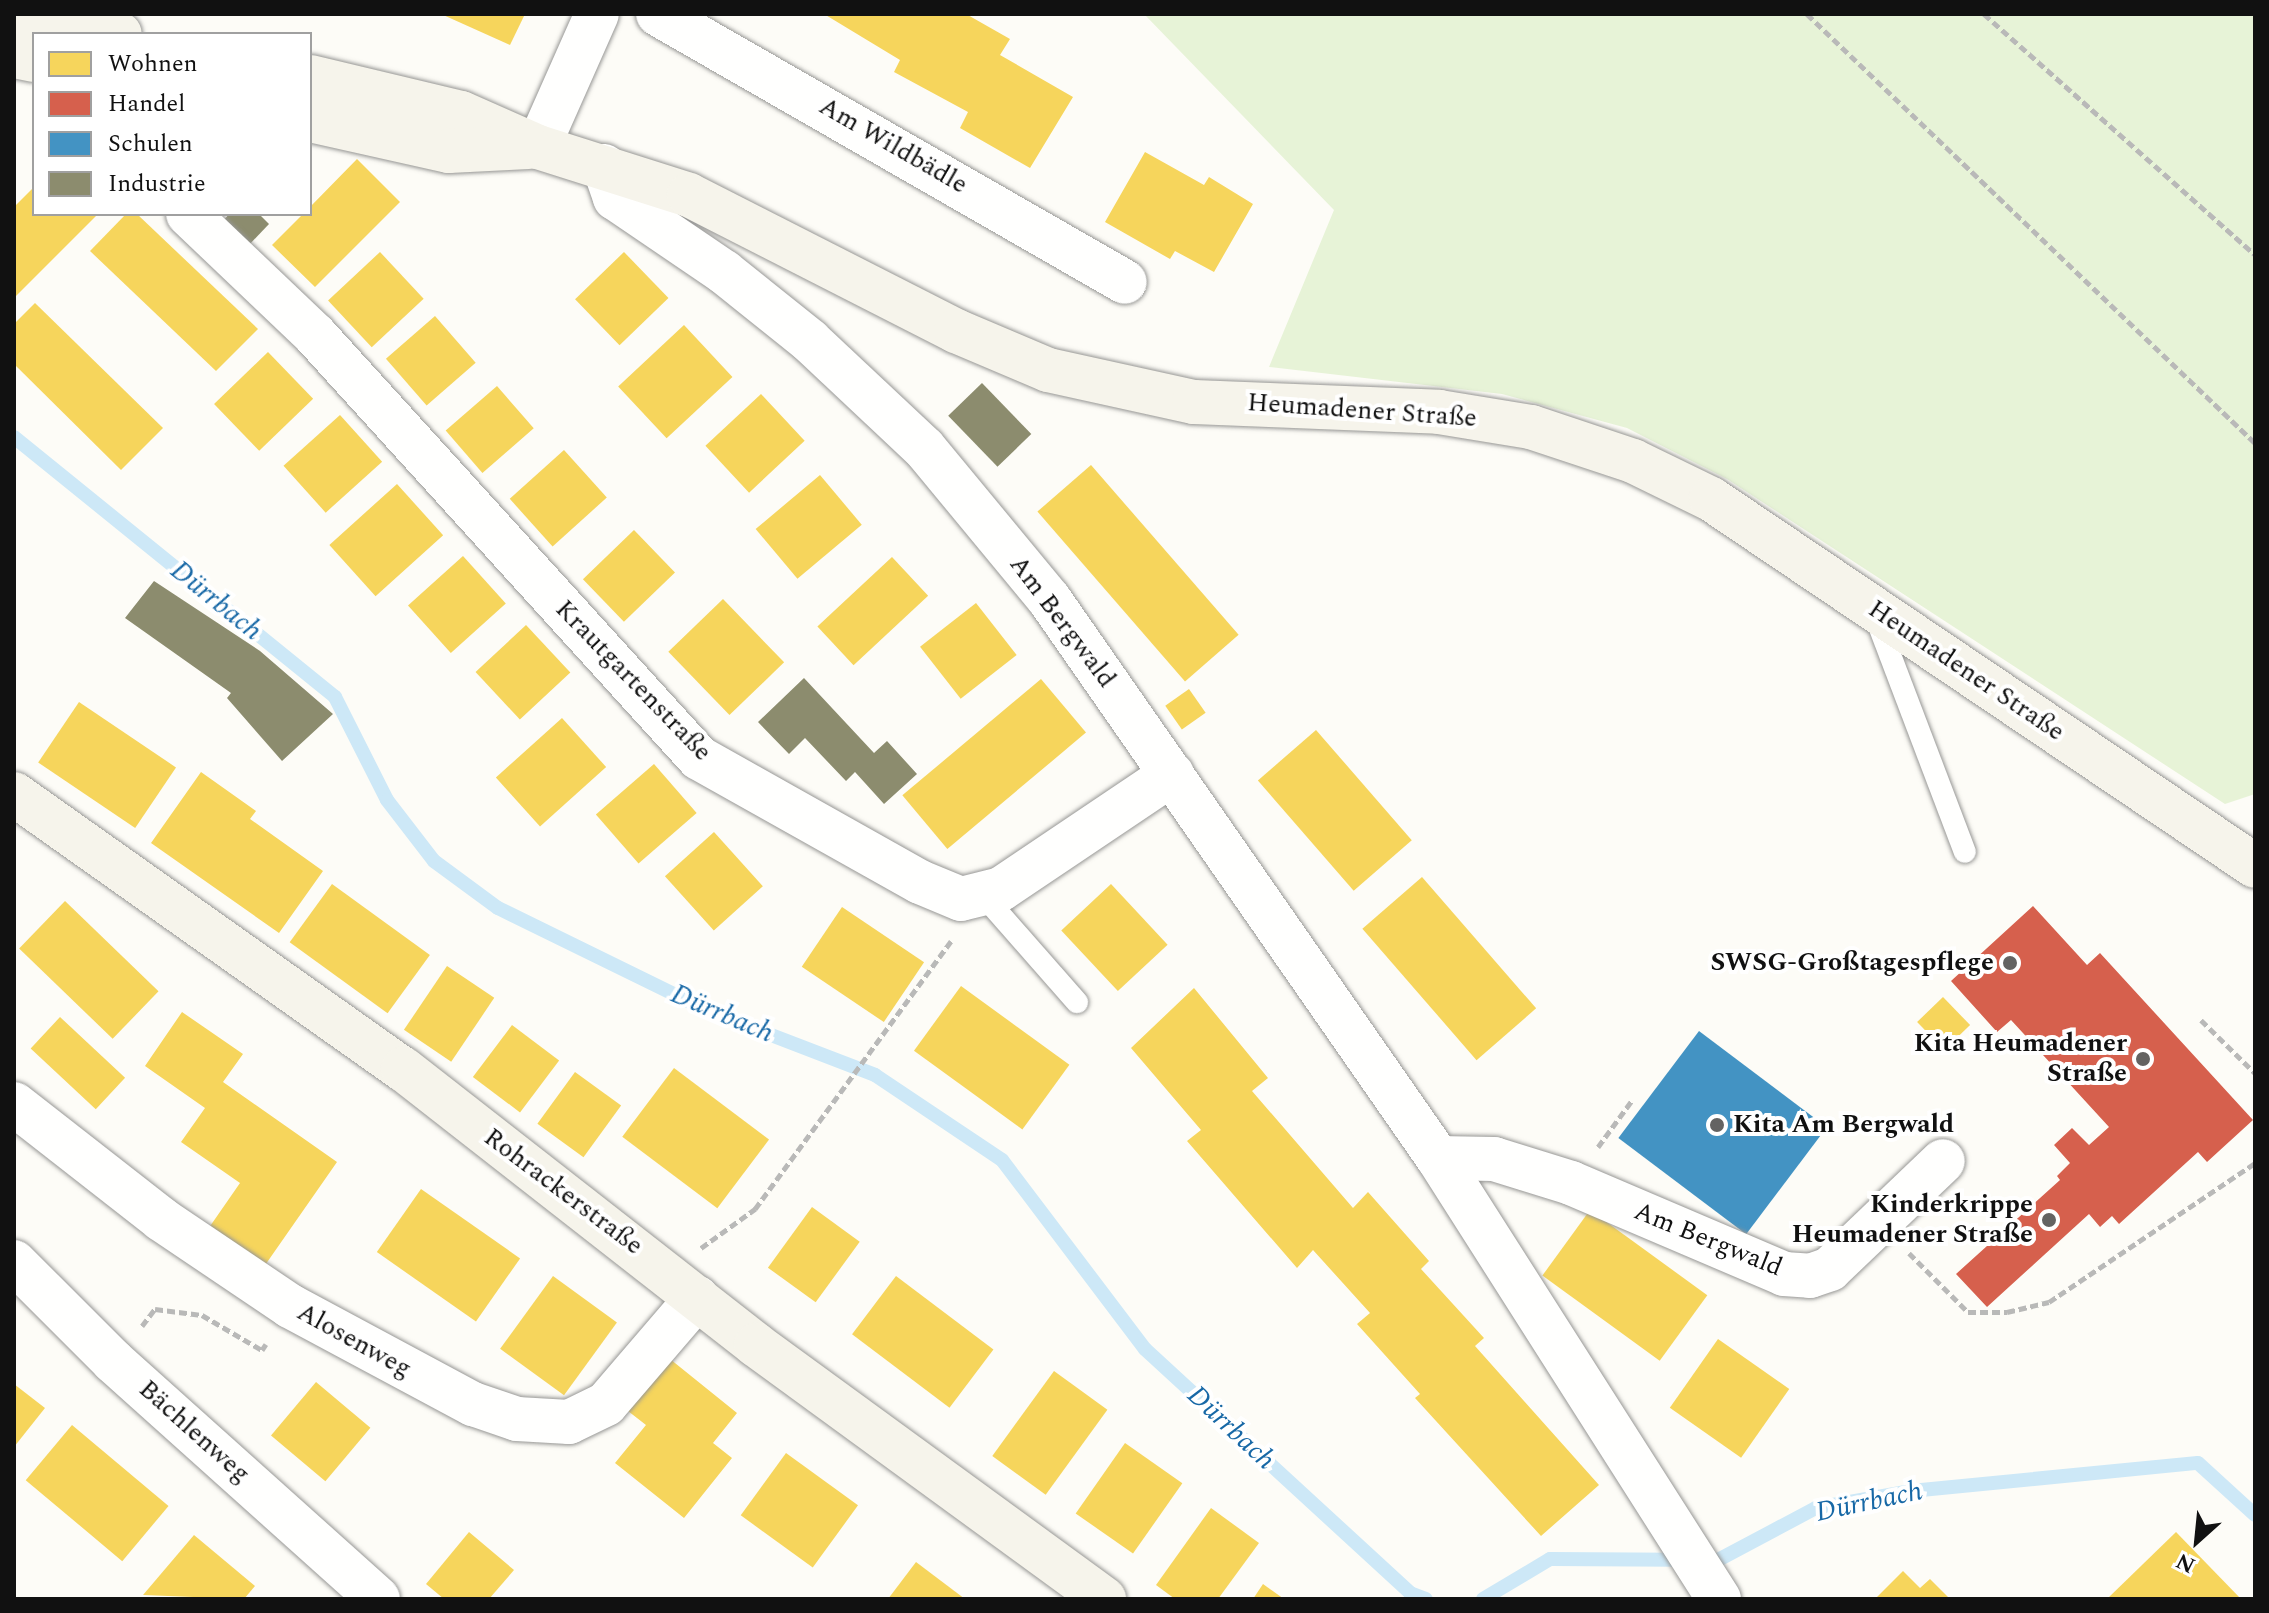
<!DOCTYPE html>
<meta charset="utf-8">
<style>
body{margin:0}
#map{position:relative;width:2269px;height:1613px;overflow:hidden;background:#fdfcf7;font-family:Spectral,serif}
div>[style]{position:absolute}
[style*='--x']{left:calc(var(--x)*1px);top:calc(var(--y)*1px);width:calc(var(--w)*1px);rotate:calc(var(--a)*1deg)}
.green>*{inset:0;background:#e7f3d7}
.homes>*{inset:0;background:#f6d55c;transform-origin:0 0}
.shops>*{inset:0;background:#d6604d}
.schools>*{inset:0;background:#4393c3;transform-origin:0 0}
.industry>*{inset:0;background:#8c8c6e;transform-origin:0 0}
.stream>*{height:14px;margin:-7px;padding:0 7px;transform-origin:7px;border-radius:7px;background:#cde8f7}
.path>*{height:5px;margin-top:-2.5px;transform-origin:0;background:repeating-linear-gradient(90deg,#b9b9b8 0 8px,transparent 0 12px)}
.roads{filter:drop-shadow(0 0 2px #979795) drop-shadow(0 0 2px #979795)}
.lane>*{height:22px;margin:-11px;padding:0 11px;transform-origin:11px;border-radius:11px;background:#fffffe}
.street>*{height:44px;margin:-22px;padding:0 22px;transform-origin:22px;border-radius:22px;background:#fffffe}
.secondary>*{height:44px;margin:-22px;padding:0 22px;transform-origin:22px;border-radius:22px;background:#f6f4eb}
.dots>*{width:22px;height:22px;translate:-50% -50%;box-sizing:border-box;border:4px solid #fff;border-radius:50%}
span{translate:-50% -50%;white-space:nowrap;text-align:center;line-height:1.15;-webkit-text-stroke:8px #fff;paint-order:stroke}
.street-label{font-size:26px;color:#111}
.poi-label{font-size:26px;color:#111;font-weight:700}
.right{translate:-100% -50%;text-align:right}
.left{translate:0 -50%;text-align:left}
.water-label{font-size:28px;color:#1768a6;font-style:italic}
.frame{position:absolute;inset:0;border:16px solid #111;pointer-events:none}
.legend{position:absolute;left:32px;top:32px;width:280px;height:184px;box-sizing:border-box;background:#fff;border:2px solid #a0a0a0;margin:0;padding:10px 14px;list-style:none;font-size:24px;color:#111}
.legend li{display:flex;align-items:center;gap:16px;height:40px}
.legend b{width:40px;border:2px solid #a0a0a0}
.north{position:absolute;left:2157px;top:1501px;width:80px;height:80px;-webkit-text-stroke:6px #fff;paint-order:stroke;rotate:207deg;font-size:22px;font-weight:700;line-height:32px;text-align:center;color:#111}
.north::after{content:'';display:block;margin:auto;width:28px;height:36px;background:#111;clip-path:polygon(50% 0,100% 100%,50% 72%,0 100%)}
</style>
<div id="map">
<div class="green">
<i style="clip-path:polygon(1144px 14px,2255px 14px,2255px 794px,2225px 804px,1727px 479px,1627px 428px,1502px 394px,1269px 367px,1334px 210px)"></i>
</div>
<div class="homes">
<i style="clip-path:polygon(441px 14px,525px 14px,510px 45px)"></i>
<i style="clip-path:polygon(824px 14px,966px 14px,1010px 39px,1000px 55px,1073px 97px,1030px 168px,960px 128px,968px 112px,894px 72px,900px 60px)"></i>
<i style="clip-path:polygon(1145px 152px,1204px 185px,1209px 177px,1253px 204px,1214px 272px,1175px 251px,1170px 259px,1105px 222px)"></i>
<i style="clip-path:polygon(357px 159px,400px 202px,315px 287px,272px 245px,303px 214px,310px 214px,310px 207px)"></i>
<i style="clip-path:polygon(34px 187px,34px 214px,98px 214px,14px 298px,14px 207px)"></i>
<i style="clip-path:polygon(126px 214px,137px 214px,258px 329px,216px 371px,90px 251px)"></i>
<i style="left:380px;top:252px;width:64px;height:71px;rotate:47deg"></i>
<i style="left:624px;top:252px;width:64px;height:68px;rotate:46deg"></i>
<i style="clip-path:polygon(35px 303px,163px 428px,121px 470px,14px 364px,14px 324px)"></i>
<i style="left:435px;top:316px;width:62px;height:65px;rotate:49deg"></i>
<i style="left:684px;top:325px;width:71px;height:90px;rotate:47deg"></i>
<i style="left:268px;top:352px;width:65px;height:75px;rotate:46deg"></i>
<i style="left:497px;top:386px;width:56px;height:68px;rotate:49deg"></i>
<i style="left:761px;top:394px;width:64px;height:76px;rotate:47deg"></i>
<i style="left:340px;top:415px;width:63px;height:76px;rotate:48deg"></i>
<i style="left:564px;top:450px;width:64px;height:73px;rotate:48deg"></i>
<i style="left:1091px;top:465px;width:225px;height:71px;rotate:49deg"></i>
<i style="left:820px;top:475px;width:65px;height:84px;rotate:50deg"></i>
<i style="left:397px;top:484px;width:69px;height:91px;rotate:48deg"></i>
<i style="left:634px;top:530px;width:59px;height:71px;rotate:46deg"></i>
<i style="left:463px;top:556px;width:64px;height:74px;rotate:48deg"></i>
<i style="left:892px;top:557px;width:53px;height:102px;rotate:47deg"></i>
<i style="left:723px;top:599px;width:88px;height:76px;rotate:46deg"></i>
<i style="left:976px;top:603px;width:66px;height:71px;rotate:52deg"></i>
<i style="left:526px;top:625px;width:65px;height:69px;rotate:47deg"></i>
<i style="left:1041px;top:679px;width:70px;height:181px;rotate:50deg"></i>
<i style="left:1189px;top:689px;width:29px;height:29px;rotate:55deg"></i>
<i style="left:79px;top:702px;width:117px;height:73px;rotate:34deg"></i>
<i style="left:562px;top:718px;width:66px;height:89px;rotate:48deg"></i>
<i style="left:1316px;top:730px;width:146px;height:77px;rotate:49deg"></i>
<i style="left:654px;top:764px;width:65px;height:77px;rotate:49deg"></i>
<i style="clip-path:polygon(201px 772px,256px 811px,250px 819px,323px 871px,279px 933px,151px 843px)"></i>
<i style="left:714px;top:832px;width:73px;height:66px;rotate:48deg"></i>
<i style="left:1422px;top:877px;width:174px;height:79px;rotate:49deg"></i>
<i style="left:332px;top:884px;width:121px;height:72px;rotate:36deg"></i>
<i style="left:1111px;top:884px;width:83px;height:68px;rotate:47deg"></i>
<i style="left:65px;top:901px;width:130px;height:66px;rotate:44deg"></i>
<i style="left:842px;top:907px;width:99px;height:72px;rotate:34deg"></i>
<i style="left:447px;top:966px;width:57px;height:77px;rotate:34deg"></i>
<i style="left:961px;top:986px;width:134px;height:80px;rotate:36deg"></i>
<i style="clip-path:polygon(1194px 988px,1268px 1078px,1252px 1091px,1353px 1208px,1368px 1192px,1429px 1261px,1421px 1269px,1484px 1338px,1475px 1346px,1599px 1485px,1541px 1536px,1415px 1398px,1420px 1394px,1357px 1324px,1370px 1313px,1313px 1250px,1297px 1268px,1187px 1141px,1201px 1130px,1131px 1048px)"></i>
<i style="left:1943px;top:997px;width:39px;height:36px;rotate:46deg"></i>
<i style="clip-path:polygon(182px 1012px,243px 1054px,223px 1082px,337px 1162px,261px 1271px,206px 1232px,240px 1183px,181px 1142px,205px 1108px,145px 1066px)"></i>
<i style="left:60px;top:1017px;width:89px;height:43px;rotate:43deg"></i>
<i style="left:512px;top:1025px;width:59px;height:65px;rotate:37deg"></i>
<i style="left:674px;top:1068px;width:119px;height:86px;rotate:37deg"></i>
<i style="left:575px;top:1072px;width:57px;height:64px;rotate:36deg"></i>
<i style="left:421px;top:1189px;width:121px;height:77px;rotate:35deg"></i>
<i style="left:812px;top:1207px;width:59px;height:75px;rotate:36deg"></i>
<i style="left:1590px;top:1210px;width:145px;height:81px;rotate:36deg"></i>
<i style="left:553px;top:1276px;width:79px;height:90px;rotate:36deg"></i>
<i style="left:896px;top:1276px;width:122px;height:73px;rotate:37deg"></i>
<i style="left:1718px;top:1339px;width:87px;height:84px;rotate:35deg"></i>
<i style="clip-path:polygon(670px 1359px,737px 1413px,713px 1443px,732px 1458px,684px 1518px,615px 1463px,646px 1425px,628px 1411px)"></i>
<i style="left:1054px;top:1371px;width:66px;height:105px;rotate:36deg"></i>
<i style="left:316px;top:1382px;width:71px;height:70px;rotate:40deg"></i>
<i style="clip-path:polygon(14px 1384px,45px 1408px,14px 1447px)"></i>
<i style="left:72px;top:1425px;width:126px;height:72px;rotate:40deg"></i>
<i style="left:1125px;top:1443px;width:70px;height:86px;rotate:35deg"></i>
<i style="left:786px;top:1453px;width:89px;height:77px;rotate:36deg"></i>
<i style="clip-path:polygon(1211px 1508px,1259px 1543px,1218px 1599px,1175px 1599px,1156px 1585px)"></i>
<i style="clip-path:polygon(469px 1532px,514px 1570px,489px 1599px,444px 1599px,426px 1584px)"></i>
<i style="clip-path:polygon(2176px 1532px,2241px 1599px,2107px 1599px)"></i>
<i style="clip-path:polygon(194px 1535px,255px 1586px,244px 1599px,143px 1595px)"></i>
<i style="clip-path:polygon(916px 1562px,965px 1599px,888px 1599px)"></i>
<i style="clip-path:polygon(1903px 1571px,1920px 1588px,1930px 1579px,1950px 1599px,1875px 1599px)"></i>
<i style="clip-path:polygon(1263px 1584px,1284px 1599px,1253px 1599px)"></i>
</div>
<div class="shops">
<i style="clip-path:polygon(2033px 906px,2087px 965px,2100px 953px,2253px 1120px,2207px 1162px,2198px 1152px,2119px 1224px,2112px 1216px,2100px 1227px,2089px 1214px,1987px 1307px,1956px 1274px,2060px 1180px,2057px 1176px,2070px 1163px,2054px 1145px,2072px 1128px,2089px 1145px,2109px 1127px,2011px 1020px,1997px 1032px,1951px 981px)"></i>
</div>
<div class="schools">
<i style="left:1699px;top:1031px;width:160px;height:134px;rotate:37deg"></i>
</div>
<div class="industry">
<i style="clip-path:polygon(229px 214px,259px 214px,269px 224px,248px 246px,223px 221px)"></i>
<i style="left:982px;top:383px;width:71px;height:47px;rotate:46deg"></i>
<i style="clip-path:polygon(154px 581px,260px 651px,333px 714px,282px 761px,227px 698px,231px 693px,125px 618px)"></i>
<i style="clip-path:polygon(804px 678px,874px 753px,887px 741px,917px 774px,884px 804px,855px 772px,846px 781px,805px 738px,789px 754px,758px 722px)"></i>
</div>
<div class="stream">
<i style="--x:14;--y:437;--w:413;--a:39"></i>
<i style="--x:335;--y:697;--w:115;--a:63.2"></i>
<i style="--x:387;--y:800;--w:77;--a:52.4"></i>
<i style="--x:434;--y:861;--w:79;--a:36.3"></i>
<i style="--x:498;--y:908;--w:232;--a:26.1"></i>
<i style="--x:706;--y:1010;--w:181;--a:21"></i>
<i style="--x:875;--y:1075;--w:153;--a:33.8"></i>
<i style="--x:1002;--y:1160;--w:237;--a:52.9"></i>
<i style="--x:1145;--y:1349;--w:360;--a:42.6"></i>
<i style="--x:1410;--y:1593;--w:17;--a:21"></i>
<i style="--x:1483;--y:1599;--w:78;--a:-30.8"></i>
<i style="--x:1550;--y:1559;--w:168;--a:0.3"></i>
<i style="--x:1718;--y:1560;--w:111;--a:-28"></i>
<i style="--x:1816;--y:1508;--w:97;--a:-10.1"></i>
<i style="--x:1911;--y:1491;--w:288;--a:-5.6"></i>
<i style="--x:2198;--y:1463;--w:77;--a:42.4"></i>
</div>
<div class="path">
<i style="--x:1807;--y:14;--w:620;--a:43.76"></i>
<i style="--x:1984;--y:14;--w:363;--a:41.6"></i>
<i style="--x:2201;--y:1020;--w:76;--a:44.5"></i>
<i style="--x:1598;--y:1147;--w:59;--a:-53.9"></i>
<i style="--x:701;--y:1248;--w:67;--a:-35.8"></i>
<i style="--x:755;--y:1209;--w:332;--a:-53.8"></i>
<i style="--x:1909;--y:1253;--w:83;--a:45"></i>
<i style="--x:1968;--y:1312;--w:39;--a:0"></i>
<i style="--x:2007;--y:1312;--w:43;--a:-13.4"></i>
<i style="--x:2049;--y:1302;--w:249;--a:-34"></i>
<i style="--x:142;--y:1326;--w:21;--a:-53"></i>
<i style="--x:155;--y:1309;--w:47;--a:7.3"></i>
<i style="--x:202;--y:1315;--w:69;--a:30.3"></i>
<i style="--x:262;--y:1350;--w:7;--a:-56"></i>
</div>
<div class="roads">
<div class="lane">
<i style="--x:1876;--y:618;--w:250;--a:69.2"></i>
<i style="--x:982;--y:894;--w:144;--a:48.7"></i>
</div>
<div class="street">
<i style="--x:658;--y:14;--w:538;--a:29.85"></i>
<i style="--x:538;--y:147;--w:145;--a:-66.1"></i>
<i style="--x:604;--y:166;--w:34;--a:71"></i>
<i style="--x:615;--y:198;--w:132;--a:34.2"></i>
<i style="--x:724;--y:272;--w:110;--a:38.7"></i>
<i style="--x:810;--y:341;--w:156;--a:43.2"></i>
<i style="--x:924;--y:448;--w:196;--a:50.4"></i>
<i style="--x:1049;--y:599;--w:681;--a:55.17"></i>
<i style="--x:1438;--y:1158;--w:523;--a:57.5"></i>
<i style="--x:188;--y:214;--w:175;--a:43.6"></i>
<i style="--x:315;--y:335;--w:571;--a:47.77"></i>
<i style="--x:699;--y:758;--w:253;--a:29.3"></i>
<i style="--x:920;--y:882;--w:44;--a:22.5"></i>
<i style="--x:961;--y:899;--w:41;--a:-14"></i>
<i style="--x:1001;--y:889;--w:206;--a:-33.9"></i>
<i style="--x:14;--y:1104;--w:187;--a:38"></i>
<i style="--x:161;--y:1219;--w:156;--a:34"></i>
<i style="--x:290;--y:1306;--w:208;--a:28.2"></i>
<i style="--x:473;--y:1404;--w:46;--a:18.8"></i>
<i style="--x:517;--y:1419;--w:52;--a:3.3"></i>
<i style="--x:569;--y:1422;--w:41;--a:-25.9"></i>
<i style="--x:606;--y:1404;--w:140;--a:-49.4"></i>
<i style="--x:1438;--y:1158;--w:56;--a:1"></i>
<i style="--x:1494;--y:1159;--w:81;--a:17.3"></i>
<i style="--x:1571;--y:1183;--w:232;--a:23.1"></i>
<i style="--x:1784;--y:1274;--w:26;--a:4"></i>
<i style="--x:1810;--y:1276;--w:21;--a:-19"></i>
<i style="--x:1830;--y:1269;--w:156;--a:-43.7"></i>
<i style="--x:14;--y:1262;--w:140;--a:45"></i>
<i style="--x:113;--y:1361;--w:356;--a:41.9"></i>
</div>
<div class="secondary">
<i style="--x:14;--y:17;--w:107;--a:9.1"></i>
<i style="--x:14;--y:56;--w:20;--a:11"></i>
<i style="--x:310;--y:77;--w:155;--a:13.4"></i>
<i style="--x:461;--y:113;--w:84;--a:23.8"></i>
<i style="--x:538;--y:147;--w:158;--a:17.6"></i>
<i style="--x:689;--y:195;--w:300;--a:27"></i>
<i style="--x:956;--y:331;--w:100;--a:23"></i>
<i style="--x:1048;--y:370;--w:149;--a:12.4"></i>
<i style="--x:1194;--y:402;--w:245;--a:2.3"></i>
<i style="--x:1439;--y:412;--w:93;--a:9.3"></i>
<i style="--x:1531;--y:427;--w:108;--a:18.4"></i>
<i style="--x:1633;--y:461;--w:87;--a:26"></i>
<i style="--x:1711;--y:499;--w:656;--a:34"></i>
<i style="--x:310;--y:120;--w:142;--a:12.6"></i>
<i style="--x:449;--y:151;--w:79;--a:-2.9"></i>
<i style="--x:14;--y:794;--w:476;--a:35.3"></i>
<i style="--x:403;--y:1069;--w:448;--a:38"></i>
<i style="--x:756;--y:1345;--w:431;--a:36.1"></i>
</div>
</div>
<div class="dots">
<i style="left:2010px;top:963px;background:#646362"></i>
<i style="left:2143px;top:1059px;background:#646362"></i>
<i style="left:1717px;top:1125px;background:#646362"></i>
<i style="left:2049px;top:1220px;background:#646362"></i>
</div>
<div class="street-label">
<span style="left:893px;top:146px;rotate:30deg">Am Wildbädle</span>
<span style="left:1362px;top:411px;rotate:4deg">Heumadener Straße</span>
<span style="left:1062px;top:622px;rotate:53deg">Am Bergwald</span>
<span style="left:1966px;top:671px;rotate:34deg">Heumadener Straße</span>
<span style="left:633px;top:681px;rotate:46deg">Krautgartenstraße</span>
<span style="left:563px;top:1192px;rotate:37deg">Rohrackerstraße</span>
<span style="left:1708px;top:1240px;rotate:22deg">Am Bergwald</span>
<span style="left:354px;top:1341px;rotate:29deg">Alosenweg</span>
<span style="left:194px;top:1432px;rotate:42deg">Bächlenweg</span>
</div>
<div class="poi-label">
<span class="right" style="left:1994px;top:963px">SWSG-Großtagespflege</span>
<span class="right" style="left:2127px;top:1059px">Kita Heumadener<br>Straße</span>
<span class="left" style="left:1733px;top:1125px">Kita Am Bergwald</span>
<span class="right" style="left:2033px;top:1220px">Kinderkrippe<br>Heumadener Straße</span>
</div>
<div class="water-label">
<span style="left:216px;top:601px;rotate:39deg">Dürrbach</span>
<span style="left:722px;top:1014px;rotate:23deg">Dürrbach</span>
<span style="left:1231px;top:1428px;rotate:43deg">Dürrbach</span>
<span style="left:1869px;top:1502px;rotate:-12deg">Dürrbach</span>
</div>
<div class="frame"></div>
<ul class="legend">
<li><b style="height:22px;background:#f6d55c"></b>Wohnen</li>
<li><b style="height:22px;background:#d6604d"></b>Handel</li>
<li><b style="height:22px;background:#4393c3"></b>Schulen</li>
<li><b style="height:22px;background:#8c8c6e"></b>Industrie</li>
</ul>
<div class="north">N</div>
</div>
